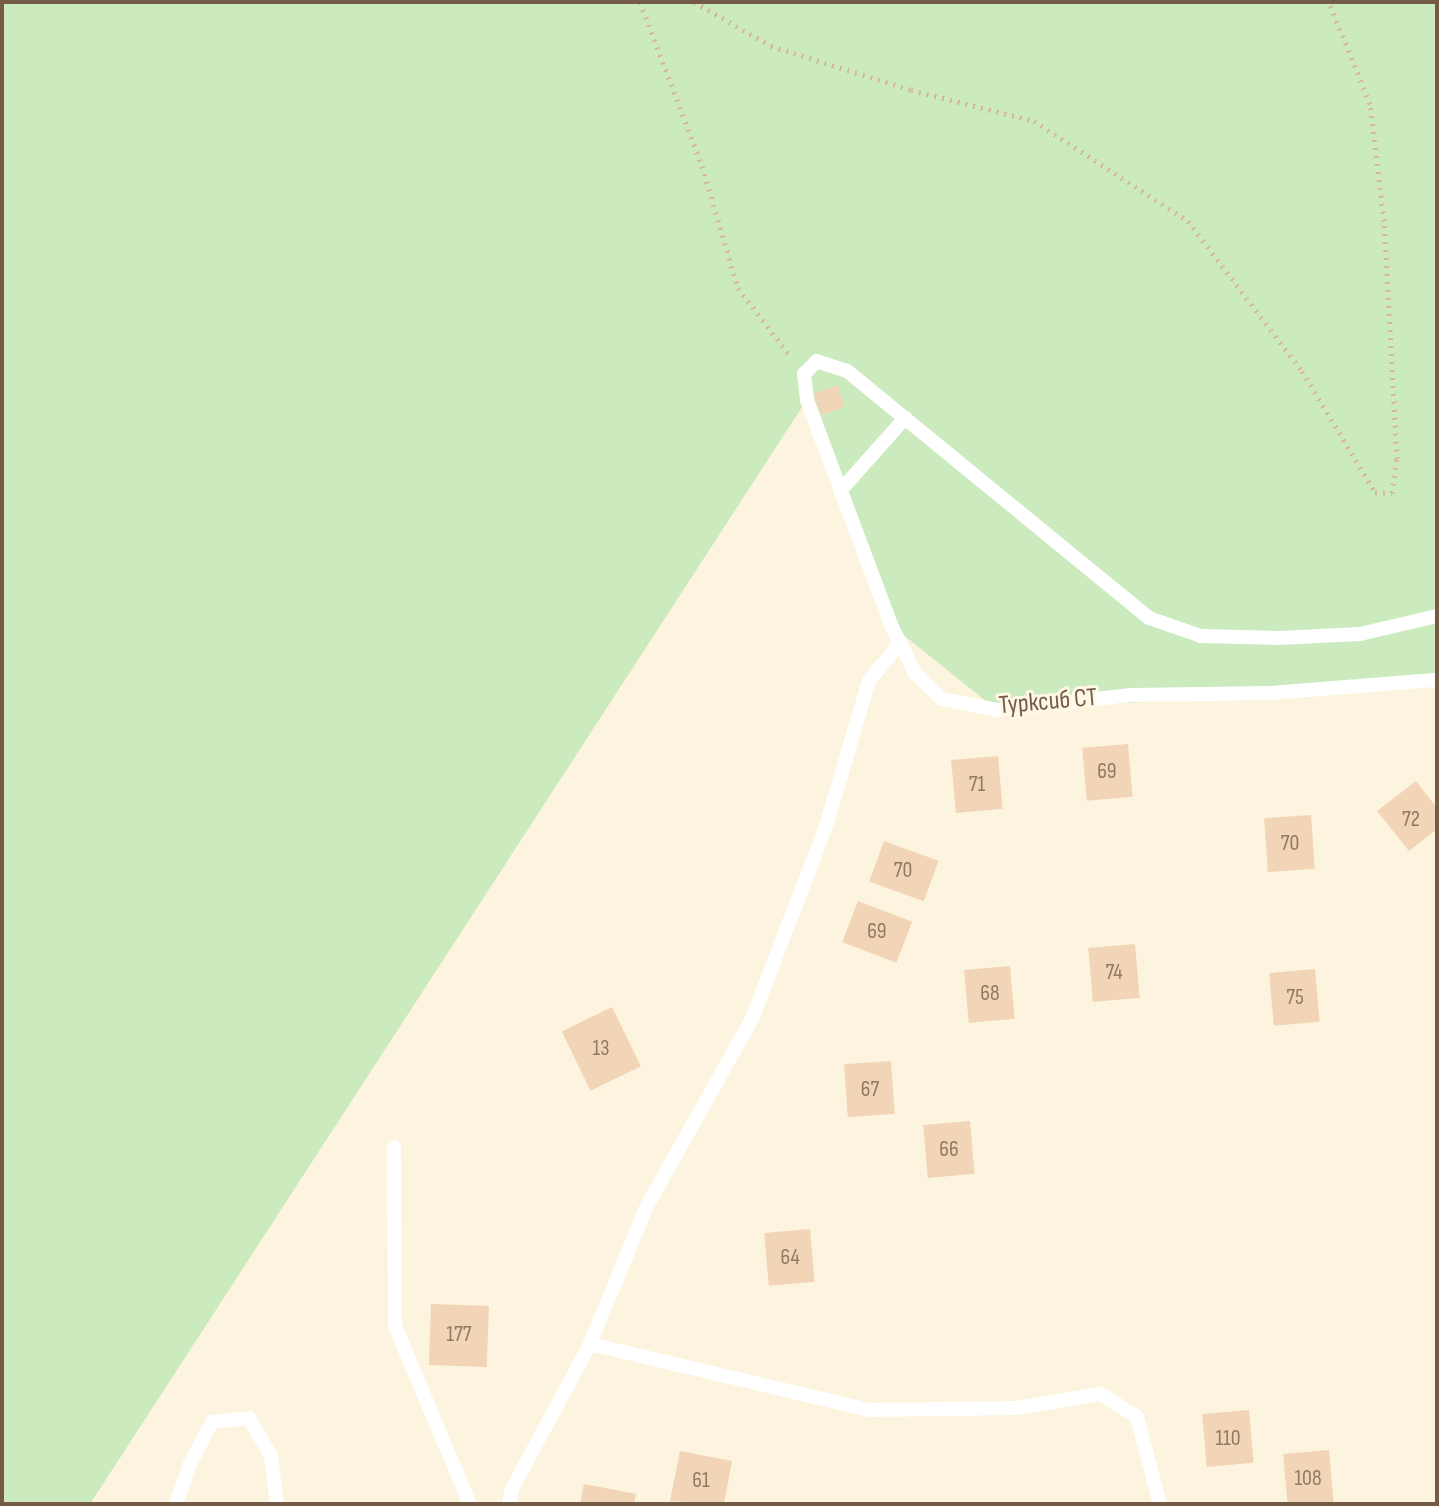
<!DOCTYPE html>
<meta charset="utf-8">
<style>
body{margin:0}
#map{position:relative;width:1439px;height:1506px;overflow:hidden;background:#fdf4df;font-family:"Sofia Sans Condensed",sans-serif}
div>[style]{position:absolute}
[style*='--x']{left:calc(var(--x)*1px);top:calc(var(--y)*1px);width:calc(var(--w)*1px);rotate:calc(var(--a)*1deg)}
.green>*{inset:0;background:#cbeabe}
.building>*{inset:0;background:#f2d4b6;transform-origin:0 0}
.path>*{height:5px;margin-top:-2.5px;transform-origin:0;background:repeating-linear-gradient(90deg,#d7b89a 0 2px,transparent 0 8px)}
.service>*{height:14px;margin:-7px;padding:0 7px;transform-origin:7px;border-radius:7px;background:#fff}
span{translate:-50% -50%;white-space:nowrap;text-align:center;line-height:1.15;-webkit-text-stroke:6px #fff8e5;paint-order:stroke}
.number-label{font-size:22px;color:#937963}
.number-label span{-webkit-text-stroke-width:0}
.street-label{font-size:26px;color:#735b47}
.frame{position:absolute;inset:0;border:4px solid #735b47;pointer-events:none}
</style>
<div id="map">
<div class="green">
<i style="clip-path:polygon(2px 2px,1437px 2px,1437px 686px,997px 710px,891px 625px,806px 401px,90px 1504px,2px 1504px)"></i>
</div>
<div class="building">
<i style="left:837px;top:385px;width:23px;height:25px;rotate:70deg"></i>
<i style="left:1128px;top:744px;width:53px;height:46px;rotate:85deg"></i>
<i style="left:998px;top:756px;width:53px;height:47px;rotate:85deg"></i>
<i style="clip-path:polygon(1416px 781px,1437px 808px,1437px 829px,1409px 851px,1377px 811px)"></i>
<i style="left:1311px;top:815px;width:54px;height:47px;rotate:86deg"></i>
<i style="left:884px;top:841px;width:58px;height:43px;rotate:20deg"></i>
<i style="left:858px;top:901px;width:58px;height:44px;rotate:21deg"></i>
<i style="left:1135px;top:944px;width:54px;height:47px;rotate:85deg"></i>
<i style="left:1010px;top:966px;width:53px;height:46px;rotate:85deg"></i>
<i style="left:1315px;top:969px;width:53px;height:46px;rotate:85deg"></i>
<i style="left:612px;top:1007px;width:66px;height:56px;rotate:64deg"></i>
<i style="left:891px;top:1061px;width:53px;height:47px;rotate:86deg"></i>
<i style="left:970px;top:1121px;width:53px;height:47px;rotate:85deg"></i>
<i style="left:810px;top:1229px;width:53px;height:46px;rotate:85deg"></i>
<i style="left:431px;top:1304px;width:58px;height:61px;rotate:2deg"></i>
<i style="left:1249px;top:1410px;width:53px;height:47px;rotate:85deg"></i>
<i style="left:1329px;top:1450px;width:54px;height:46px;rotate:85deg"></i>
<i style="clip-path:polygon(680px 1451px,732px 1461px,724px 1504px,670px 1501px)"></i>
<i style="clip-path:polygon(584px 1484px,636px 1494px,634px 1504px,580px 1504px)"></i>
</div>
<div class="path">
<i style="--x:640;--y:2;--w:175;--a:69.3"></i>
<i style="--x:702;--y:166;--w:127;--a:73.6"></i>
<i style="--x:738;--y:288;--w:87;--a:52.5"></i>
<i style="--x:694;--y:2;--w:89;--a:29.7"></i>
<i style="--x:771;--y:46;--w:147;--a:17.4"></i>
<i style="--x:911;--y:90;--w:127;--a:14.1"></i>
<i style="--x:1034;--y:121;--w:184;--a:33"></i>
<i style="--x:1188;--y:221;--w:188;--a:52.8"></i>
<i style="--x:1302;--y:371;--w:141;--a:58.9"></i>
<i style="--x:1375;--y:492;--w:17;--a:3"></i>
<i style="--x:1392;--y:493;--w:34;--a:-82"></i>
<i style="--x:1397;--y:459;--w:238;--a:-93.1"></i>
<i style="--x:1384;--y:221;--w:118;--a:-96.8"></i>
<i style="--x:1370;--y:104;--w:110;--a:-111.9"></i>
</div>
<div class="service">
<i style="--x:840;--y:491;--w:98;--a:-48.3"></i>
<i style="--x:1437;--y:616;--w:79;--a:166.8"></i>
<i style="--x:1360;--y:634;--w:81;--a:177.2"></i>
<i style="--x:1279;--y:638;--w:78;--a:-178.5"></i>
<i style="--x:1201;--y:636;--w:55;--a:-160.9"></i>
<i style="--x:1149;--y:618;--w:390;--a:-140.7"></i>
<i style="--x:847;--y:371;--w:32;--a:-162"></i>
<i style="--x:817;--y:361;--w:18;--a:135"></i>
<i style="--x:804;--y:374;--w:26;--a:83"></i>
<i style="--x:807;--y:400;--w:240;--a:69.5"></i>
<i style="--x:891;--y:625;--w:54;--a:63.4"></i>
<i style="--x:915;--y:673;--w:37;--a:44"></i>
<i style="--x:942;--y:699;--w:56;--a:11.3"></i>
<i style="--x:997;--y:710;--w:135;--a:-6.4"></i>
<i style="--x:1131;--y:695;--w:139;--a:-0.8"></i>
<i style="--x:1270;--y:693;--w:168;--a:-4.5"></i>
<i style="--x:394;--y:1147;--w:179;--a:89.7"></i>
<i style="--x:395;--y:1326;--w:193;--a:67.2"></i>
<i style="--x:590;--y:1344;--w:287;--a:13.3"></i>
<i style="--x:869;--y:1410;--w:148;--a:-0.8"></i>
<i style="--x:1017;--y:1408;--w:85;--a:-9.5"></i>
<i style="--x:1101;--y:1394;--w:43;--a:32.6"></i>
<i style="--x:1137;--y:1417;--w:90;--a:75.2"></i>
<i style="--x:176;--y:1504;--w:42;--a:-70.7"></i>
<i style="--x:190;--y:1464;--w:47;--a:-62.4"></i>
<i style="--x:212;--y:1422;--w:37;--a:-6"></i>
<i style="--x:249;--y:1418;--w:44;--a:59.9"></i>
<i style="--x:271;--y:1456;--w:48;--a:82.9"></i>
<i style="--x:509;--y:1504;--w:15;--a:-79"></i>
<i style="--x:512;--y:1489;--w:165;--a:-61.7"></i>
<i style="--x:590;--y:1344;--w:149;--a:-67.6"></i>
<i style="--x:647;--y:1206;--w:214;--a:-60.7"></i>
<i style="--x:752;--y:1019;--w:207;--a:-69"></i>
<i style="--x:826;--y:826;--w:151;--a:-73.5"></i>
<i style="--x:869;--y:681;--w:49;--a:-50.8"></i>
</div>
<div class="number-label">
<span style="left:1107px;top:772px">69</span>
<span style="left:977px;top:785px">71</span>
<span style="left:1411px;top:820px">72</span>
<span style="left:1290px;top:844px">70</span>
<span style="left:903px;top:871px">70</span>
<span style="left:877px;top:932px">69</span>
<span style="left:1114px;top:973px">74</span>
<span style="left:990px;top:994px">68</span>
<span style="left:1295px;top:998px">75</span>
<span style="left:601px;top:1049px">13</span>
<span style="left:870px;top:1090px">67</span>
<span style="left:949px;top:1150px">66</span>
<span style="left:790px;top:1258px">64</span>
<span style="left:459px;top:1335px">177</span>
<span style="left:1228px;top:1439px">110</span>
<span style="left:1308px;top:1479px">108</span>
<span style="left:701px;top:1481px">61</span>
</div>
<div class="street-label">
<span style="left:1048px;top:702px;rotate:-5deg">Турксиб СТ</span>
</div>
<div class="frame"></div>
</div>
